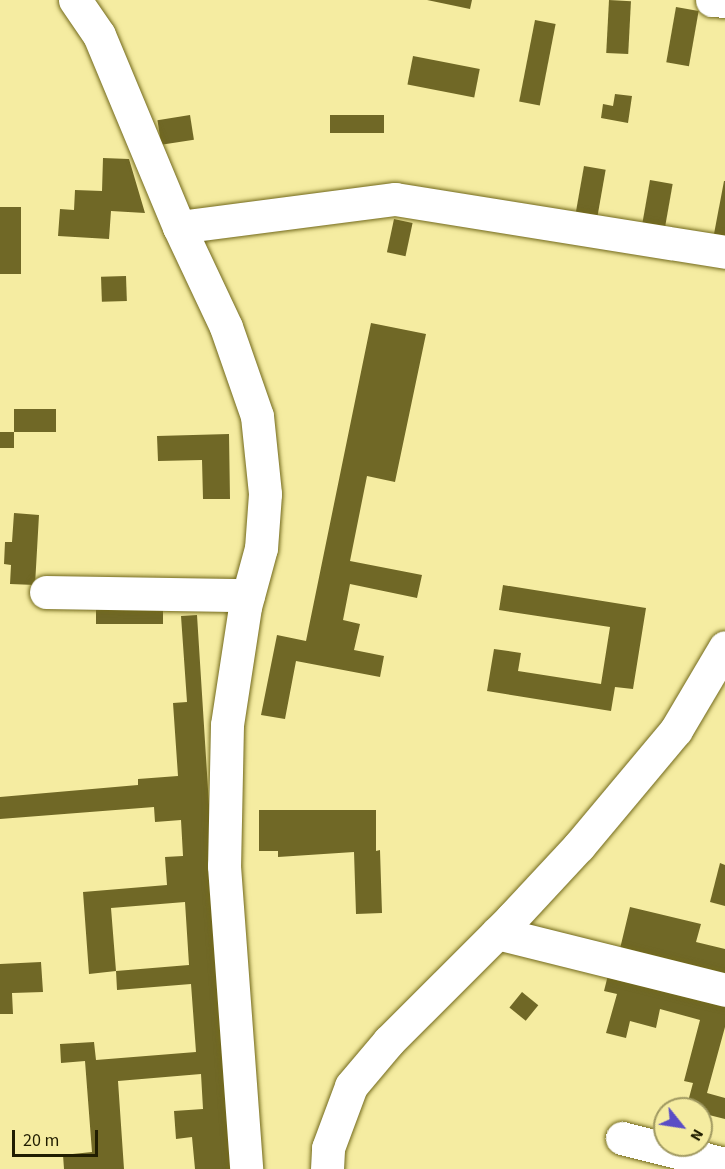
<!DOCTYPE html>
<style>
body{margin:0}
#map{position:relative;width:725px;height:1169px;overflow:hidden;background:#f5eca1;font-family:"Source Sans 3",sans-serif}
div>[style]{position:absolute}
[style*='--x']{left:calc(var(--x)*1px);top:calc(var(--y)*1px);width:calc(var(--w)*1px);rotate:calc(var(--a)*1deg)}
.building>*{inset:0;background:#706826;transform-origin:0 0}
.roads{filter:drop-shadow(0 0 2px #72691c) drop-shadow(0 0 2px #72691c)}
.minor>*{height:33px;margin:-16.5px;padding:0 16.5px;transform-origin:16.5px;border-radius:16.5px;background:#fff}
span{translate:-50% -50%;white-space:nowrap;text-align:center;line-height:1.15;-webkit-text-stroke:6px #f5eca1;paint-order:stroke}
.north{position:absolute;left:653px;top:1097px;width:60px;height:60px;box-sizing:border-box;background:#f5eca1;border:2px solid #a09961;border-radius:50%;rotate:120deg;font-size:16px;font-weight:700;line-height:24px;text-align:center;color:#201d00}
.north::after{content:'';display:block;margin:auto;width:21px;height:27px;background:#5a4dc5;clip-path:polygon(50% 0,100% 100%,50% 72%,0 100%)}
.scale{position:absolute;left:12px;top:1130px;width:86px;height:27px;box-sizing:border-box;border:3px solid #201d00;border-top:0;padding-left:8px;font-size:18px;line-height:21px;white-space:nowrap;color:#201d00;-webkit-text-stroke:4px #f5eca1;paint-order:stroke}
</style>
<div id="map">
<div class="building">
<i style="clip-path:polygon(427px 0,472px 0,470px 9px)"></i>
<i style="left:609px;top:0;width:22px;height:53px;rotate:3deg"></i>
<i style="left:676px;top:7px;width:23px;height:56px;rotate:10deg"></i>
<i style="left:535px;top:20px;width:21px;height:83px;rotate:11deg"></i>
<i style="left:413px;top:56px;width:68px;height:29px;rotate:11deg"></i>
<i style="clip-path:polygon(615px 94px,632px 96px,628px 123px,601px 118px,603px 104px,613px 106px)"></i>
<i style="left:190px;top:115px;width:25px;height:33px;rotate:81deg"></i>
<i style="left:384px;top:115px;width:18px;height:54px;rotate:90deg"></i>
<i style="clip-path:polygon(103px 158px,129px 159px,145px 213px,111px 211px,109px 239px,58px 236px,60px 209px,74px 210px,75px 190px,102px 191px)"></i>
<i style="left:584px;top:166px;width:22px;height:51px;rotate:10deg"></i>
<i style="left:650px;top:180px;width:23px;height:48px;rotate:10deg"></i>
<i style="clip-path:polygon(724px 181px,725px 181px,725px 236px,714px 234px)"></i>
<i style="left:0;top:207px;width:21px;height:67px"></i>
<i style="left:394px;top:219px;width:19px;height:34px;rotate:12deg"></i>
<i style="left:126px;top:276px;width:25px;height:25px;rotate:88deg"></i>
<i style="clip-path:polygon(371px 323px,426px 334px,395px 482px,367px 476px,350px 561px,422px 575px,417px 598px,350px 584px,343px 620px,360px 624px,354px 650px,384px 656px,380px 677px,296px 661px,285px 719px,261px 715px,277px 635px,306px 641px)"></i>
<i style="left:56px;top:409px;width:23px;height:42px;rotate:90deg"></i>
<i style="left:0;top:432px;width:14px;height:16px"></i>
<i style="clip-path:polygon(229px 434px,230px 499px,203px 499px,202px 460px,158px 461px,157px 436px)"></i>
<i style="clip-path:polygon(14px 513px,39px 515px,35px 585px,10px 584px,11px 565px,4px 564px,5px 542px,12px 542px)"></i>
<i style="clip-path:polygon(503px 585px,646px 608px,633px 689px,615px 687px,611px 711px,487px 691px,494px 649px,521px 653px,518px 671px,601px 684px,610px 627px,499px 610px)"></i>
<i style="left:163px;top:598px;width:26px;height:67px;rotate:90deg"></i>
<i style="clip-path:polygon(197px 615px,232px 1169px,195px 1169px,192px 1137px,176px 1139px,174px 1111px,203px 1109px,201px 1074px,118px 1081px,124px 1169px,64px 1169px,63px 1155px,92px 1152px,85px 1061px,61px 1063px,60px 1044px,94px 1042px,96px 1060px,196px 1052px,191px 984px,117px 990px,116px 971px,189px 965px,185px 902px,111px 908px,116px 971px,89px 974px,83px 892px,167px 885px,165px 857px,183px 856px,181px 820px,155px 822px,154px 807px,0 819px,0 797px,138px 785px,138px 779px,178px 776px,173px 703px,187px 702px,181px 616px)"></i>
<i style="clip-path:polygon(259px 810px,376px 810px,376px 851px,380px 850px,382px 913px,356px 914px,354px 852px,278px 857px,278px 851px,259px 851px)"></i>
<i style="clip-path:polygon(720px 863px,725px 865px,725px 906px,710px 902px)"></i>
<i style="clip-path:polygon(630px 907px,701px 924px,696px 942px,725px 949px,725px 983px,618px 957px)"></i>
<i style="clip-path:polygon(41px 962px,43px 992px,12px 993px,13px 1014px,0 1014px,0 964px)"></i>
<i style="clip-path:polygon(610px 967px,725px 997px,725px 1027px,707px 1093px,725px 1098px,725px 1119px,701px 1113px,701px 1109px,686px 1109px,693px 1083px,684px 1081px,700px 1020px,660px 1009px,656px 1028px,630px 1021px,626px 1038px,606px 1033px,617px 994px,604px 991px)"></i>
<i style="left:522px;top:992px;width:21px;height:20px;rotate:39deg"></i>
</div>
<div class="roads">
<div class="minor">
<i style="--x:75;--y:0;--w:42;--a:55.6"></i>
<i style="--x:99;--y:35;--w:208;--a:67.4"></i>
<i style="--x:179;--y:227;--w:110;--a:64.8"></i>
<i style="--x:226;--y:327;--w:94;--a:70.8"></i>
<i style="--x:257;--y:416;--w:78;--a:84.1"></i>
<i style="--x:265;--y:494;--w:54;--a:94.2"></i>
<i style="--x:261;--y:548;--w:61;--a:105.2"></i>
<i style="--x:245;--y:607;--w:119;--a:98.7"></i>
<i style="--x:227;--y:725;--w:141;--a:91.2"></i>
<i style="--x:224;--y:866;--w:304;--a:85.8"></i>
<i style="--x:712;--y:0;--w:13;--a:4"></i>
<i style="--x:179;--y:227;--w:218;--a:-7.4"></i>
<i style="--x:395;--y:199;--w:334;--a:9.1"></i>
<i style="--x:46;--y:592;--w:202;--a:0.9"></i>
<i style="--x:497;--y:933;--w:235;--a:14"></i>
<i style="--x:622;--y:1138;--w:106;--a:14.2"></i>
<i style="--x:327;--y:1169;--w:21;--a:-87"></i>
<i style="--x:328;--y:1148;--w:66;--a:-69.6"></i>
<i style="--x:351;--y:1086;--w:59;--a:-49.8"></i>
<i style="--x:389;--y:1041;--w:174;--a:-45"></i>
<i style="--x:512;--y:918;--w:98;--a:-47.1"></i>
<i style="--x:579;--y:846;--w:151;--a:-50.1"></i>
<i style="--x:676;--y:730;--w:96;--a:-59.4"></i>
</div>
</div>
<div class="north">N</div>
<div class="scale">20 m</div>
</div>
